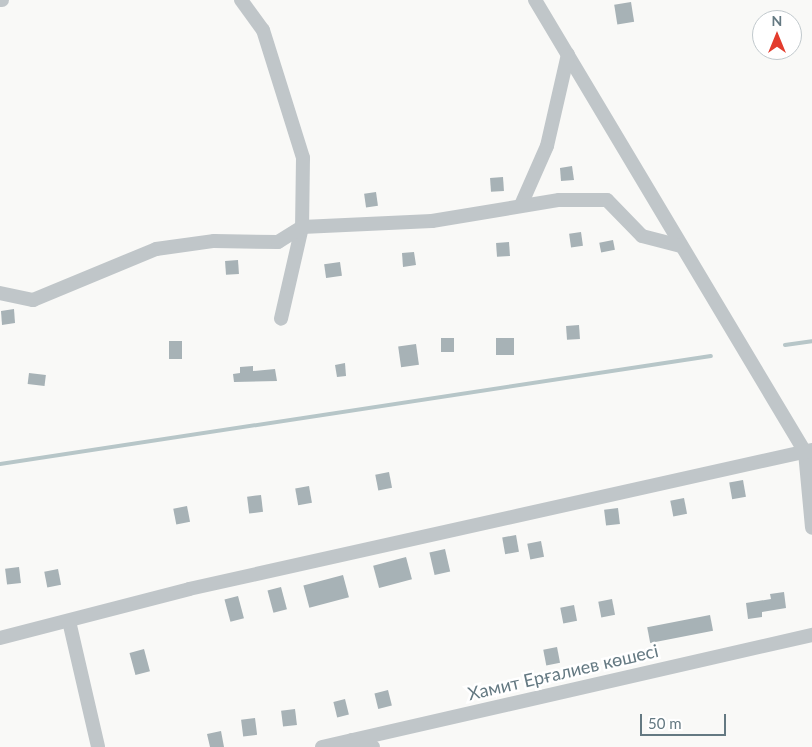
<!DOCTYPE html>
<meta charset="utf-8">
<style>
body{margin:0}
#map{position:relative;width:812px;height:747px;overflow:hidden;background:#f9f9f7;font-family:Lato,sans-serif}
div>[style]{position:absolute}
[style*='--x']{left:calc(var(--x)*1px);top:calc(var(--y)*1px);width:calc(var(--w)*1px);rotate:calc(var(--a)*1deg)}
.stream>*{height:4px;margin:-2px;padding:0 2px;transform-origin:2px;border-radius:2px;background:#b7c6c8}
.building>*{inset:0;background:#a7b2b6;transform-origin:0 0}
.minor>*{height:14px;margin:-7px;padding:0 7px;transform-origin:7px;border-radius:7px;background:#c0c6c9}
span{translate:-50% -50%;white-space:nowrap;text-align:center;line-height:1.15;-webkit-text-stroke:5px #fff;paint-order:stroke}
.street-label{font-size:18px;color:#647982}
.north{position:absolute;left:752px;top:10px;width:50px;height:50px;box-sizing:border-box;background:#fff;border:1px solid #c1c9cd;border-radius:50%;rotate:0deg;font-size:14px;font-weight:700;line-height:20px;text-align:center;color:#647982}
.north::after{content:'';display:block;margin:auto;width:18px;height:22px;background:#e33c2d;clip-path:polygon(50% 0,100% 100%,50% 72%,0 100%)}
.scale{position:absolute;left:640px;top:714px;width:86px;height:22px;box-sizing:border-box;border:2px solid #647982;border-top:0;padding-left:6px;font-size:15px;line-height:18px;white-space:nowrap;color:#647982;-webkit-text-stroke:4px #fff;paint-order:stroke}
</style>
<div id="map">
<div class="stream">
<i style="--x:785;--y:345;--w:27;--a:-8"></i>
<i style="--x:0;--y:464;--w:719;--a:-8.64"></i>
</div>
<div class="building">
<i style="left:631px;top:2px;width:20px;height:17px;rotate:81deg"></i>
<i style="clip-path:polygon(572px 166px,574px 180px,561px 181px,560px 168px)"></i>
<i style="left:503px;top:177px;width:14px;height:13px;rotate:86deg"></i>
<i style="left:376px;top:192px;width:14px;height:12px;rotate:82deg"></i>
<i style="left:581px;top:232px;width:14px;height:12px;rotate:82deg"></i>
<i style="left:613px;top:240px;width:10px;height:14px;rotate:79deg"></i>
<i style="left:509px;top:242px;width:14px;height:13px;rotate:86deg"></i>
<i style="clip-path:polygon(414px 252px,416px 265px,403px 267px,402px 253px)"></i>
<i style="left:238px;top:260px;width:14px;height:13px;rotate:86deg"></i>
<i style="left:340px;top:262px;width:14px;height:16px;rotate:82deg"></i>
<i style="clip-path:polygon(14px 309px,15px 323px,2px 325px,1px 311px)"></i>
<i style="left:579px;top:325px;width:14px;height:13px;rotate:86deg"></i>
<i style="left:441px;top:338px;width:13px;height:14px"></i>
<i style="left:496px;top:338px;width:18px;height:17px"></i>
<i style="left:169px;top:341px;width:13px;height:18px"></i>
<i style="left:416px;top:344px;width:21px;height:18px;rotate:82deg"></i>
<i style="clip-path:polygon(345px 363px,346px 376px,337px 377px,335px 365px)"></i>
<i style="clip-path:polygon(253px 366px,253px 371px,275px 369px,277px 381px,234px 382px,233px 374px,240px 373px,240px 367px)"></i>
<i style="left:29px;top:373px;width:17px;height:11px;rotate:7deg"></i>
<i style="left:389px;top:472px;width:16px;height:14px;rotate:79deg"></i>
<i style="left:743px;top:480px;width:17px;height:14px;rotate:80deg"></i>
<i style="left:309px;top:486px;width:17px;height:14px;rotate:80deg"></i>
<i style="left:261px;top:495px;width:17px;height:14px;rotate:83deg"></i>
<i style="left:684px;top:498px;width:16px;height:14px;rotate:79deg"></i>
<i style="left:187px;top:506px;width:16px;height:14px;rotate:79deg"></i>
<i style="left:618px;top:508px;width:16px;height:14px;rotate:83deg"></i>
<i style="left:516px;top:535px;width:17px;height:14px;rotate:80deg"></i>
<i style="left:541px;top:541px;width:16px;height:14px;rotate:79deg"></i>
<i style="left:445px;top:549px;width:23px;height:16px;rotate:77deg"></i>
<i style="left:406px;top:557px;width:23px;height:34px;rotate:75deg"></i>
<i style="left:19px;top:567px;width:16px;height:14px;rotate:83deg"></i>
<i style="left:58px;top:569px;width:16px;height:14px;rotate:79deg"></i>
<i style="left:343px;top:575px;width:23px;height:41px;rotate:75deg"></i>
<i style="left:281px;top:587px;width:23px;height:14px;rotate:75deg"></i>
<i style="clip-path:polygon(784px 592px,786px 608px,762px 612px,762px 617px,748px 619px,746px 603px,771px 599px,770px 594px)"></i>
<i style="left:238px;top:596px;width:23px;height:14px;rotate:75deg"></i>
<i style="left:612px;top:599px;width:16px;height:14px;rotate:79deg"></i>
<i style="left:574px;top:605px;width:16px;height:14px;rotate:79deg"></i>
<i style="left:710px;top:615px;width:16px;height:64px;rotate:79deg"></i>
<i style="left:557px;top:647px;width:16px;height:14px;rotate:79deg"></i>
<i style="left:144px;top:649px;width:23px;height:15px;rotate:75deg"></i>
<i style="left:388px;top:690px;width:16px;height:14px;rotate:76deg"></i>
<i style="left:345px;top:699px;width:16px;height:12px;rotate:76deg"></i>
<i style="left:295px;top:709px;width:16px;height:14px;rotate:83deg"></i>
<i style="left:255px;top:718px;width:17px;height:14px;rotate:83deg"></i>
<i style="clip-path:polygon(221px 731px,224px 747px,210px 747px,207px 734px)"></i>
</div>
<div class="minor">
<i style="--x:0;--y:0;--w:2;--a:0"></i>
<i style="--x:241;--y:0;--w:37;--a:54"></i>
<i style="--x:263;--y:30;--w:134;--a:72.6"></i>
<i style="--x:303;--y:158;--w:69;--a:90.8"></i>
<i style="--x:302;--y:227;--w:94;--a:102.9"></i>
<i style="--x:535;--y:0;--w:527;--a:59.15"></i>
<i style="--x:805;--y:452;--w:76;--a:84.7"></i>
<i style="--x:521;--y:205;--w:64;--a:-66.2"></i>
<i style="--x:547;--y:146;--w:94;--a:-77.1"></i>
<i style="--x:0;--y:293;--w:34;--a:12"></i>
<i style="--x:33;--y:300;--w:133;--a:-22.5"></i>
<i style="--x:156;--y:249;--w:59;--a:-7.9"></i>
<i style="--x:214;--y:241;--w:64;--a:0.9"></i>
<i style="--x:278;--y:242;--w:28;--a:-32"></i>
<i style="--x:302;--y:227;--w:130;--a:-2.6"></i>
<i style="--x:432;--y:221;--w:129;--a:-9.4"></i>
<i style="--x:559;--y:200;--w:48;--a:0"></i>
<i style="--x:607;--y:200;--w:50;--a:45.8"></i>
<i style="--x:642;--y:236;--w:40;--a:14.4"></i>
<i style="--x:69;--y:621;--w:129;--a:77"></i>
<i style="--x:0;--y:638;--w:195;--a:-14.5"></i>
<i style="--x:189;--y:589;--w:638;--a:-12.58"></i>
<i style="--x:352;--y:740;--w:22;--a:18"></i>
<i style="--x:322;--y:747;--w:503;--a:-12.88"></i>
</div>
<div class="street-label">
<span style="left:563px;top:672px;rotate:-13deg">Хамит Ерғалиев көшесі</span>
</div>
<div class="north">N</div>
<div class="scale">50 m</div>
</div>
